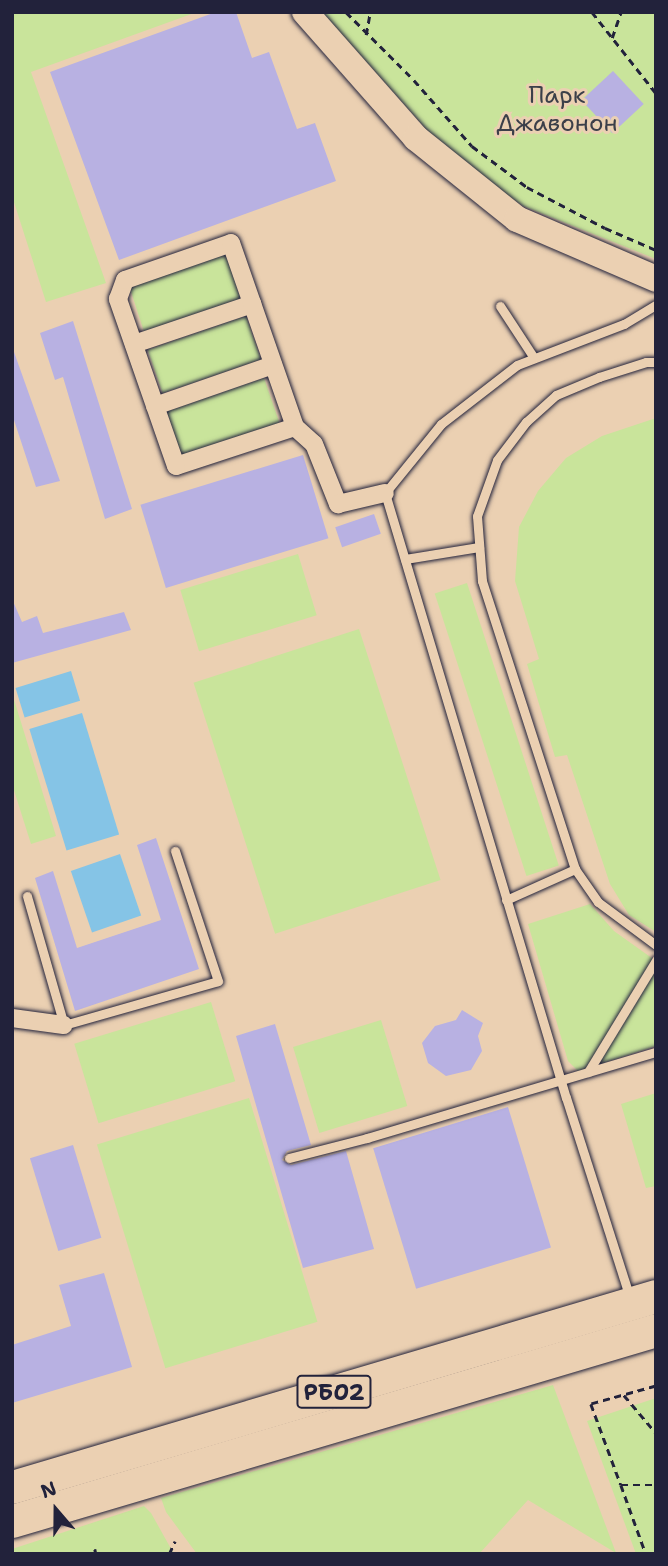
<!DOCTYPE html>
<meta charset="utf-8">
<style>
body{margin:0}
#map{position:relative;width:668px;height:1566px;overflow:hidden;background:#ebd0b2;font-family:"Shantell Sans",sans-serif}
div>[style]{position:absolute}
[style*='--x']{left:calc(var(--x)*1px);top:calc(var(--y)*1px);width:calc(var(--w)*1px);rotate:calc(var(--a)*1deg)}
.green>*{inset:0;background:#c9e49b;transform-origin:0 0}
.water>*{inset:0;background:#85c4e6;transform-origin:0 0}
.building>*{inset:0;background:#b8b1e2;transform-origin:0 0}
.path>*{height:2.5px;margin-top:-1.25px;transform-origin:0;background:repeating-linear-gradient(90deg,#22223b 0 7px,transparent 0 12px)}
.roads{filter:drop-shadow(0 0 2px #22223b) drop-shadow(0 0 2px #22223b)}
.lane>*{height:9px;margin:-4.5px;padding:0 4.5px;transform-origin:4.5px;border-radius:4.5px;background:#ebd0b2}
.street>*{height:18px;margin:-9px;padding:0 9px;transform-origin:9px;border-radius:9px;background:#ebd0b2}
.secondary>*{height:26px;margin:-13px;padding:0 13px;transform-origin:13px;border-radius:13px;background:#ebd0b2}
.highway>*{height:33px;margin:-16.5px;padding:0 16.5px;transform-origin:16.5px;border-radius:16.5px;background:#ebd0b2}
span{translate:-50% -50%;white-space:nowrap;text-align:center;line-height:1.15;-webkit-text-stroke:6px #ebd0b2;paint-order:stroke}
.shield-label span{padding:2px 5px;background:#ebd0b2;border:2px solid;border-radius:5px;-webkit-text-stroke-width:0}
.shield-label{font-size:23px;color:#22223b;font-weight:700}
.park-label{font-size:24px;color:#3b3f49}
.frame{position:absolute;inset:0;border:14px solid #22223b;pointer-events:none}
.north{position:absolute;left:21px;top:1475px;width:70px;height:70px;-webkit-text-stroke:5px #ebd0b2;paint-order:stroke;rotate:340deg;font-size:19px;font-weight:700;line-height:28px;text-align:center;color:#22223b}
.north::after{content:'';display:block;margin:auto;width:24px;height:32px;background:#22223b;clip-path:polygon(50% 0,100% 100%,50% 72%,0 100%)}
</style>
<div id="map">
<div class="green">
<i style="clip-path:polygon(12px 12px,197px 12px,31px 72px,106px 283px,46px 302px,12px 196px)"></i>
<i style="clip-path:polygon(322px 12px,656px 12px,656px 259px,523px 206px,484px 180px,443px 148px)"></i>
<i style="left:226px;top:254px;width:49px;height:102px;rotate:72deg"></i>
<i style="left:246px;top:316px;width:46px;height:104px;rotate:71deg"></i>
<i style="left:264px;top:378px;width:53px;height:103px;rotate:71deg"></i>
<i style="clip-path:polygon(656px 418px,656px 932px,629px 915px,610px 884px,567px 755px,555px 757px,527px 664px,539px 659px,515px 581px,519px 527px,538px 491px,566px 458px,602px 436px)"></i>
<i style="left:298px;top:554px;width:64px;height:123px;rotate:73deg"></i>
<i style="left:467px;top:583px;width:297px;height:34px;rotate:72deg"></i>
<i style="left:359px;top:629px;width:264px;height:174px;rotate:72deg"></i>
<i style="clip-path:polygon(12px 693px,56px 836px,31px 844px,12px 784px)"></i>
<i style="clip-path:polygon(590px 904px,614px 931px,656px 961px,656px 1046px,578px 1071px,568px 1061px,528px 924px)"></i>
<i style="left:211px;top:1002px;width:83px;height:143px;rotate:73deg"></i>
<i style="left:381px;top:1020px;width:90px;height:92px;rotate:73deg"></i>
<i style="clip-path:polygon(656px 1093px,656px 1186px,646px 1188px,621px 1104px)"></i>
<i style="left:249px;top:1098px;width:234px;height:159px;rotate:73deg"></i>
<i style="clip-path:polygon(553px 1385px,616px 1553px,528px 1500px,479px 1554px,197px 1554px,166px 1512px,161px 1498px)"></i>
<i style="clip-path:polygon(656px 1398px,656px 1554px,636px 1554px,587px 1421px)"></i>
<i style="clip-path:polygon(144px 1506px,151px 1513px,174px 1554px,12px 1554px,12px 1549px)"></i>
</div>
<div class="water">
<i style="left:71px;top:671px;width:31px;height:58px;rotate:73deg"></i>
<i style="left:82px;top:713px;width:127px;height:55px;rotate:73deg"></i>
<i style="left:120px;top:854px;width:65px;height:52px;rotate:71deg"></i>
</div>
<div class="building">
<i style="clip-path:polygon(216px 12px,236px 12px,252px 58px,269px 52px,297px 129px,315px 123px,336px 181px,119px 260px,50px 72px)"></i>
<i style="left:613px;top:71px;width:45px;height:43px;rotate:47deg"></i>
<i style="clip-path:polygon(73px 321px,132px 509px,105px 519px,63px 377px,55px 380px,40px 333px)"></i>
<i style="clip-path:polygon(12px 352px,14px 352px,60px 481px,36px 487px,12px 414px)"></i>
<i style="left:303px;top:455px;width:87px;height:170px;rotate:73deg"></i>
<i style="left:374px;top:514px;width:21px;height:41px;rotate:71deg"></i>
<i style="clip-path:polygon(12px 599px,22px 622px,37px 616px,43px 633px,124px 612px,131px 630px,12px 663px)"></i>
<i style="clip-path:polygon(156px 838px,199px 969px,75px 1011px,35px 878px,53px 871px,77px 948px,161px 920px,137px 845px)"></i>
<i style="clip-path:polygon(462px 1010px,483px 1023px,478px 1036px,482px 1051px,471px 1070px,446px 1076px,428px 1063px,422px 1043px,435px 1026px,456px 1020px)"></i>
<i style="clip-path:polygon(275px 1024px,311px 1145px,287px 1151px,282px 1160px,291px 1165px,346px 1151px,374px 1249px,303px 1268px,236px 1036px)"></i>
<i style="left:508px;top:1107px;width:147px;height:141px;rotate:73deg"></i>
<i style="left:73px;top:1145px;width:97px;height:45px;rotate:73deg"></i>
<i style="clip-path:polygon(104px 1273px,132px 1367px,12px 1403px,12px 1345px,71px 1326px,59px 1285px)"></i>
</div>
<div class="path">
<i style="--x:346;--y:12;--w:96;--a:45"></i>
<i style="--x:414;--y:80;--w:88;--a:48.7"></i>
<i style="--x:472;--y:146;--w:69;--a:36.7"></i>
<i style="--x:527;--y:187;--w:88;--a:27.7"></i>
<i style="--x:605;--y:228;--w:56;--a:23.3"></i>
<i style="--x:592;--y:12;--w:103;--a:51.7"></i>
<i style="--x:366;--y:35;--w:23;--a:-80"></i>
<i style="--x:612;--y:38;--w:28;--a:-71"></i>
<i style="--x:656;--y:1386;--w:67;--a:164.5"></i>
<i style="--x:591;--y:1404;--w:86;--a:69.7"></i>
<i style="--x:621;--y:1485;--w:35;--a:0"></i>
<i style="--x:624;--y:1395;--w:50;--a:49.9"></i>
<i style="--x:621;--y:1485;--w:73;--a:70.1"></i>
<i style="--x:95;--y:1549;--w:5;--a:79"></i>
<i style="--x:169;--y:1554;--w:14;--a:-65"></i>
</div>
<div class="roads">
<div class="lane">
<i style="--x:500;--y:306;--w:62;--a:56.8"></i>
<i style="--x:405;--y:559;--w:75;--a:-9.2"></i>
<i style="--x:575;--y:869;--w:40;--a:55.1"></i>
<i style="--x:598;--y:902;--w:72;--a:36.6"></i>
<i style="--x:27;--y:896;--w:134;--a:74"></i>
<i style="--x:64;--y:1025;--w:160;--a:-15.9"></i>
<i style="--x:218;--y:981;--w:137;--a:-108.3"></i>
<i style="--x:506;--y:900;--w:76;--a:-24.2"></i>
<i style="--x:575;--y:869;--w:303;--a:-107.9"></i>
<i style="--x:482;--y:581;--w:65;--a:-94.4"></i>
<i style="--x:477;--y:516;--w:59;--a:-70.3"></i>
<i style="--x:497;--y:460;--w:48;--a:-52.7"></i>
<i style="--x:526;--y:422;--w:40;--a:-42"></i>
<i style="--x:556;--y:395;--w:47;--a:-22.7"></i>
<i style="--x:599;--y:377;--w:49;--a:-17.7"></i>
<i style="--x:646;--y:362;--w:10;--a:0"></i>
<i style="--x:588;--y:1072;--w:131;--a:-58.7"></i>
<i style="--x:289;--y:1158;--w:81;--a:-14.4"></i>
<i style="--x:367;--y:1138;--w:302;--a:-16.6"></i>
<i style="--x:630;--y:1298;--w:210;--a:-107.7"></i>
<i style="--x:566;--y:1098;--w:631;--a:-106.66"></i>
<i style="--x:385;--y:493;--w:89;--a:-50.9"></i>
<i style="--x:441;--y:424;--w:96;--a:-37.8"></i>
<i style="--x:517;--y:365;--w:115;--a:-21"></i>
<i style="--x:624;--y:324;--w:37;--a:-31"></i>
</div>
<div class="street">
<i style="--x:134;--y:344;--w:125;--a:-18.7"></i>
<i style="--x:155;--y:406;--w:125;--a:-19.2"></i>
<i style="--x:295;--y:427;--w:125;--a:161.9"></i>
<i style="--x:176;--y:466;--w:177;--a:-109.2"></i>
<i style="--x:118;--y:299;--w:20;--a:-70"></i>
<i style="--x:125;--y:280;--w:112;--a:-19.2"></i>
<i style="--x:231;--y:243;--w:195;--a:70.8"></i>
<i style="--x:295;--y:427;--w:25;--a:42"></i>
<i style="--x:314;--y:444;--w:65;--a:68.2"></i>
<i style="--x:338;--y:504;--w:48;--a:-13.2"></i>
<i style="--x:12;--y:1018;--w:52;--a:7.7"></i>
</div>
<div class="secondary">
<i style="--x:305;--y:12;--w:168;--a:48.6"></i>
<i style="--x:416;--y:138;--w:129;--a:38.7"></i>
<i style="--x:517;--y:219;--w:151;--a:23.3"></i>
</div>
<div class="highway">
<i style="--x:12;--y:1487;--w:672;--a:-16.52"></i>
<i style="--x:12;--y:1521;--w:672;--a:-16.52"></i>
</div>
</div>
<div class="shield-label">
<span style="left:334px;top:1392px">РБ02</span>
</div>
<div class="park-label">
<span style="left:557px;top:110px">Парк<br>Джавонон</span>
</div>
<div class="frame"></div>
<div class="north">N</div>
</div>
